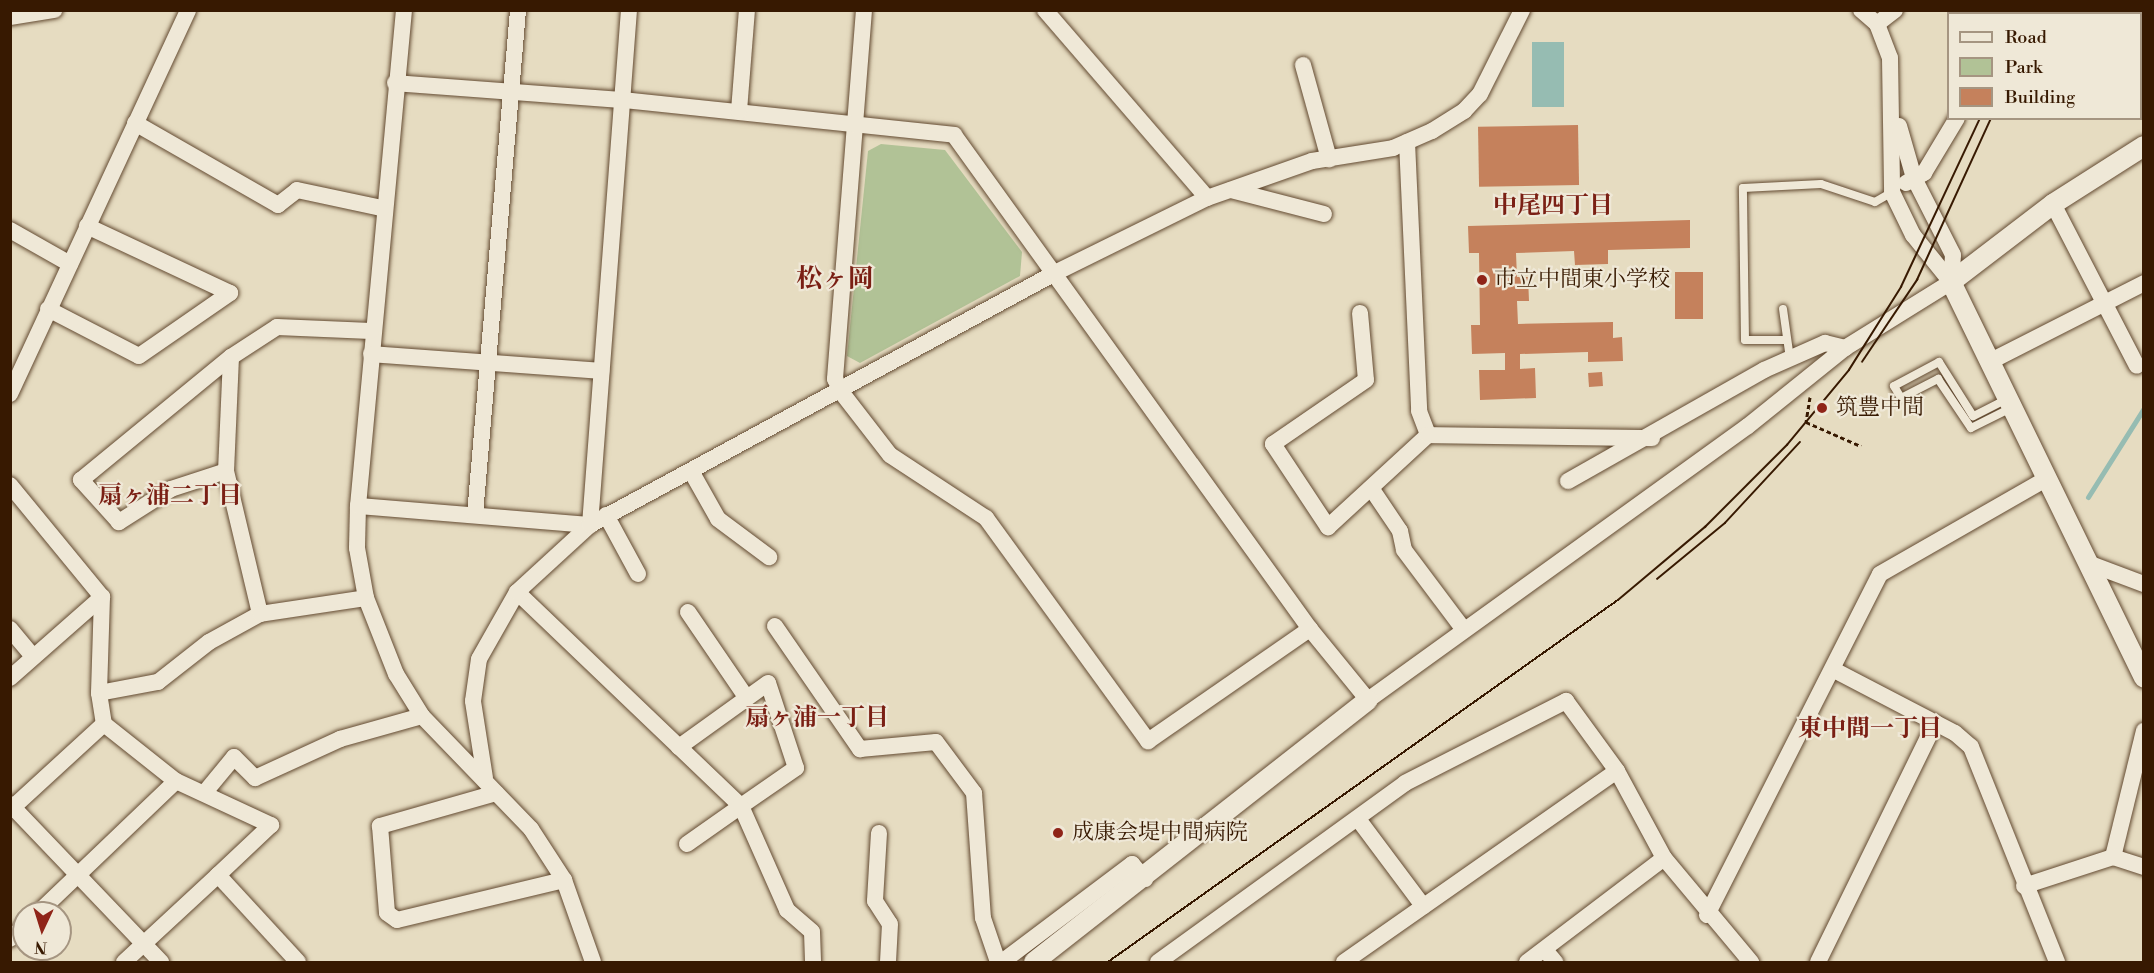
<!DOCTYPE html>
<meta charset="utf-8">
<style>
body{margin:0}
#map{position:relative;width:2154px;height:973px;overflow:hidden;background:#e6dcc1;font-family:"Libre Bodoni","Noto Serif JP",serif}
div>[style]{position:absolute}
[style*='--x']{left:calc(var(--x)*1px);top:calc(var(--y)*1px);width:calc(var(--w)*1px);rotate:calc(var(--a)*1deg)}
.green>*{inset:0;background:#b1c296}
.water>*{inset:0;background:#96bcb2;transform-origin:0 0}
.stream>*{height:5px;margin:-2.5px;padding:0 2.5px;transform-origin:2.5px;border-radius:2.5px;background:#96bcb2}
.building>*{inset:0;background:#c5815c;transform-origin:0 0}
.path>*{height:3px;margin-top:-1.5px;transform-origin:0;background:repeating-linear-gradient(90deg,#371901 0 4.5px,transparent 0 7.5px)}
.roads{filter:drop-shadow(0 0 2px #634a31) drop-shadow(0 0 2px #634a31)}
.service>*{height:8px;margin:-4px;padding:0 4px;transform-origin:4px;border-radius:4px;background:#efe8d7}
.minor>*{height:16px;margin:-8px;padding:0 8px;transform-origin:8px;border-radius:8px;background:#efe8d7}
.tertiary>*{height:20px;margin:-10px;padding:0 10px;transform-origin:10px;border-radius:10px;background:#efe8d7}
.tram>*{height:1.5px;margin:-0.75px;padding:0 0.75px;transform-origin:0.75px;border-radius:0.75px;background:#371901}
.dots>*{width:16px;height:16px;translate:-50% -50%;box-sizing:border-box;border:3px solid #efe8d7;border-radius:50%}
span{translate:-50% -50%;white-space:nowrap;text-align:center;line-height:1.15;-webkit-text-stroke:4.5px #efe8d7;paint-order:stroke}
.poi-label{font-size:22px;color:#371901}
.left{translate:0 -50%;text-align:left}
.neighbourhood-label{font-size:24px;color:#7a1f14;font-weight:700}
.quarter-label{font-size:26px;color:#7a1f14;font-weight:700}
.frame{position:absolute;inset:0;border:12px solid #371901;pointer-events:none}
.legend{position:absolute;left:1947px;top:12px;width:195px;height:108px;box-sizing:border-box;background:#efe8d7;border:2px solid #a59581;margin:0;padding:8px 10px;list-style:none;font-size:18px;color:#371901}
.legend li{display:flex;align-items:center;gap:12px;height:30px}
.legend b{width:30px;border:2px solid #a59581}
.north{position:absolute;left:12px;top:901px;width:60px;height:60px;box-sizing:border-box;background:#efe8d7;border:2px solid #a59581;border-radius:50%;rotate:184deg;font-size:16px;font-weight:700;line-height:24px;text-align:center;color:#371901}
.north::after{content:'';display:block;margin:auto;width:21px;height:27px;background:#8f2418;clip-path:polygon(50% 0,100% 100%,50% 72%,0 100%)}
</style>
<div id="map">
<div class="green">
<i style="clip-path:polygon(881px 144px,945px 150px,1022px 252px,1020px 276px,860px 363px,847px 356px,868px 151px)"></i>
</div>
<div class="water">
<i style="left:1532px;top:42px;width:32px;height:65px"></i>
</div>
<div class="stream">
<i style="--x:2088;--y:497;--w:105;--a:-57.8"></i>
</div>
<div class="building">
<i style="left:1578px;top:125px;width:60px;height:100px;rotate:89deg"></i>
<i style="clip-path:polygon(1690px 220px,1690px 248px,1608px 250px,1608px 264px,1575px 265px,1574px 251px,1516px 253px,1517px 277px,1528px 277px,1529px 301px,1517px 301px,1518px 324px,1613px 322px,1613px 338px,1622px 337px,1623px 361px,1588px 362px,1588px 352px,1520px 354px,1520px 369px,1535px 368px,1536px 398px,1480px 400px,1479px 370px,1505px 370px,1505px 353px,1472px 354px,1471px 325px,1480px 325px,1479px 253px,1469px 253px,1468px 226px)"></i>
<i style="left:1675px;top:272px;width:28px;height:47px"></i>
<i style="left:1602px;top:372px;width:14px;height:14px;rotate:86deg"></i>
</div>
<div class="path">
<i style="--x:2031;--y:10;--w:5;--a:53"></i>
<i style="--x:1810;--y:397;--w:25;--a:99"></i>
<i style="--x:1806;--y:422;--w:60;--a:23.6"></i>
</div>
<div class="roads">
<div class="service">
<i style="--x:1783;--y:309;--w:50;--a:82"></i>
<i style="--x:1784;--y:340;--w:39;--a:180"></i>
<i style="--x:1745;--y:340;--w:152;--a:-90.8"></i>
<i style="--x:1743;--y:188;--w:78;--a:-2.9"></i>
<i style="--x:1821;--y:184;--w:57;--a:18.4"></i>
<i style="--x:1875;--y:202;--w:20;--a:-30"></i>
<i style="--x:2007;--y:399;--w:38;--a:153"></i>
<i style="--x:1973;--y:416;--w:64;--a:-122.2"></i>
<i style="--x:1939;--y:362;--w:51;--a:151.9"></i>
<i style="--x:1894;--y:386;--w:14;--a:60"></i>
<i style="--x:1901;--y:398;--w:42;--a:-27.2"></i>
<i style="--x:1938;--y:379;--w:59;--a:56"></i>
<i style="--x:1971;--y:428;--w:45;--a:-26.6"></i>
</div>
<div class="minor">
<i style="--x:404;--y:10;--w:498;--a:95.3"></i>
<i style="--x:358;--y:506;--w:42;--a:91.4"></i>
<i style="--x:357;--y:548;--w:51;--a:79.8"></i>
<i style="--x:366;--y:598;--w:82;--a:68.5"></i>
<i style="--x:396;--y:674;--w:49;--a:58.2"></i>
<i style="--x:422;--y:716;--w:157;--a:46"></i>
<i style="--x:531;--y:829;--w:61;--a:57.1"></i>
<i style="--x:564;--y:880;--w:87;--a:70.5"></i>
<i style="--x:864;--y:10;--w:370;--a:94.5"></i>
<i style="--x:835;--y:379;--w:16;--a:63"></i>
<i style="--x:842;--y:393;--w:78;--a:52.3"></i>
<i style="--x:890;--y:455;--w:115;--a:33.3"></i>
<i style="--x:986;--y:518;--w:276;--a:54"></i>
<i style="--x:1148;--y:741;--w:197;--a:-34.7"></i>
<i style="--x:1045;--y:10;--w:248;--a:49.2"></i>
<i style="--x:1861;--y:10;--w:21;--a:41"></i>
<i style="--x:1877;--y:24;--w:36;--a:69"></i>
<i style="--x:1890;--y:58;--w:134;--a:89.1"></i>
<i style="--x:1892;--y:192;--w:48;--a:64"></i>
<i style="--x:1913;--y:235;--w:60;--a:51"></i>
<i style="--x:2004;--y:14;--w:4;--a:-90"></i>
<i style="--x:10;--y:17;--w:45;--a:-9"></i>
<i style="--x:1877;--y:24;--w:23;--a:-38"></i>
<i style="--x:1303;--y:65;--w:98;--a:74.5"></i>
<i style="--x:2140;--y:77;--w:4;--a:14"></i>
<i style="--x:395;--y:83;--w:229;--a:4.3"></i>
<i style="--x:623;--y:100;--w:333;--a:6"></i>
<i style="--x:954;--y:135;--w:609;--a:54.22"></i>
<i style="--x:1310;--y:629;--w:92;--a:50.8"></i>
<i style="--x:1368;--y:700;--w:468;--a:-35.8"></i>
<i style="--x:1748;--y:426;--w:124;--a:-38.8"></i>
<i style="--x:1845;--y:348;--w:125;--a:-31.9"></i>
<i style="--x:739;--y:111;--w:101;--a:-85.5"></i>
<i style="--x:135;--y:123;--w:165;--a:29.8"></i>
<i style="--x:278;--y:205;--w:24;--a:-38"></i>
<i style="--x:297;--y:190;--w:87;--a:12"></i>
<i style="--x:1899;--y:126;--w:54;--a:73.9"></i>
<i style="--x:1914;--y:178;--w:86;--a:63.1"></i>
<i style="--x:1953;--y:255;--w:27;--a:94"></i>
<i style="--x:1407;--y:142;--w:269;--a:87.4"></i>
<i style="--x:1419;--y:411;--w:26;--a:69"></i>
<i style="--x:1906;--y:183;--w:21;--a:-29"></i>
<i style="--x:1924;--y:173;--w:64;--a:-59"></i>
<i style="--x:1231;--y:190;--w:96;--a:14.5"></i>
<i style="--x:2053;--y:204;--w:182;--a:62.6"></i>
<i style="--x:10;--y:230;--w:69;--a:29.5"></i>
<i style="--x:48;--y:309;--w:102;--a:27.3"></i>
<i style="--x:139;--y:356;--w:111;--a:-34.7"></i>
<i style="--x:230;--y:293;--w:158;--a:-154.9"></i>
<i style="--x:1360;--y:313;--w:67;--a:84.9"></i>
<i style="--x:1366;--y:380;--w:113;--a:145.5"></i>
<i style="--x:1273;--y:444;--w:100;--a:56.5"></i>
<i style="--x:1328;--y:527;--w:136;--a:-42.6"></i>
<i style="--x:1428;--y:435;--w:224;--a:0.8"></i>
<i style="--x:371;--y:354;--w:231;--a:4.2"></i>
<i style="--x:231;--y:357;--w:114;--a:92.5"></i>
<i style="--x:226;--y:471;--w:147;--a:76.6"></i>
<i style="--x:1989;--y:362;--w:174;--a:-27"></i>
<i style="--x:10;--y:394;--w:423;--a:-65.1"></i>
<i style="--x:226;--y:471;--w:58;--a:161.9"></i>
<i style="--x:171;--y:489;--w:62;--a:147.6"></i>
<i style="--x:119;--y:522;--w:57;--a:-132.1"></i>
<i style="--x:81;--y:480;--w:194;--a:-39.4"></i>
<i style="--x:231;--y:357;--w:55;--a:-33.1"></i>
<i style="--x:277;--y:327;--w:94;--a:2.4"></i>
<i style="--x:691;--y:471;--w:55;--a:60.6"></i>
<i style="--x:718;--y:519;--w:64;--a:36.7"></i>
<i style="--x:1568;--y:481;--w:225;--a:-29.5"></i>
<i style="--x:1764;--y:370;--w:67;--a:-23.9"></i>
<i style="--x:1825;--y:343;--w:21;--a:14"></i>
<i style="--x:10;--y:485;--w:145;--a:50.6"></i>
<i style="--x:102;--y:597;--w:96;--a:91.8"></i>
<i style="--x:99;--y:693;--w:31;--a:81"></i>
<i style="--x:104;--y:724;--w:92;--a:38.4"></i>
<i style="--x:176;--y:781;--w:105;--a:24.9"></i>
<i style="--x:271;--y:825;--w:73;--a:136.7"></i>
<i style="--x:218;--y:875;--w:118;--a:47.4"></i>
<i style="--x:1371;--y:488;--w:52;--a:56"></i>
<i style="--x:1400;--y:531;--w:19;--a:78"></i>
<i style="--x:1404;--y:550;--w:100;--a:53.1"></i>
<i style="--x:358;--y:506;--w:233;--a:4.7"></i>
<i style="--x:475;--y:515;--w:507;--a:-85.13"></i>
<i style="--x:606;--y:515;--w:67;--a:61.5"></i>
<i style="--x:590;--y:525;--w:516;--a:-85.67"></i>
<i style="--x:2088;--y:563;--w:60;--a:20.6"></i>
<i style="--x:517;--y:592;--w:310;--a:43.7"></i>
<i style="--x:741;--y:806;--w:67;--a:-34.6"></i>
<i style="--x:796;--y:768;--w:89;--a:-108.2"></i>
<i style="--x:768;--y:683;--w:110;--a:144.3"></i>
<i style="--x:688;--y:612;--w:103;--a:55.7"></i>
<i style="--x:775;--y:626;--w:150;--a:55.4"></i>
<i style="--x:860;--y:749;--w:76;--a:-5.3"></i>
<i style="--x:936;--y:742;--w:64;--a:53.3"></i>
<i style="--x:974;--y:793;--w:125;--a:85.9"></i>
<i style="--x:983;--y:918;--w:46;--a:71.2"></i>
<i style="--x:10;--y:629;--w:35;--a:50"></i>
<i style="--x:1834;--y:670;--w:136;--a:27.5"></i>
<i style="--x:1955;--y:733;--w:21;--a:41"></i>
<i style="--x:1971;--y:747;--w:232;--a:68.2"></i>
<i style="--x:10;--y:678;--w:123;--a:-41.4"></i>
<i style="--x:99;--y:693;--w:60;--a:-10.6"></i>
<i style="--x:158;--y:682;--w:65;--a:-38.1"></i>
<i style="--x:209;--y:642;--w:58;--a:-28.8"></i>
<i style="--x:260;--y:614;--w:107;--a:-8.6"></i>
<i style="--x:485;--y:778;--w:78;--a:-98.9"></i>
<i style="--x:473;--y:701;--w:42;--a:-81.9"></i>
<i style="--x:479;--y:659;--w:77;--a:-60.4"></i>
<i style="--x:517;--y:592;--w:99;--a:-42.5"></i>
<i style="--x:590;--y:525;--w:529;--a:-28.45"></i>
<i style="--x:1055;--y:273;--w:169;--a:-26.3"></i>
<i style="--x:1207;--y:198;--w:111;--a:-19.4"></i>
<i style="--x:1312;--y:161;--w:82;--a:-9.1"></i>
<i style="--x:1393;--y:148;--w:43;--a:-23.6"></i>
<i style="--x:1432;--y:131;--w:38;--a:-32"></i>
<i style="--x:1464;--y:111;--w:23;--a:-47"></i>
<i style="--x:1480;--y:94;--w:94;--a:-63.4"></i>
<i style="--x:206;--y:791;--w:44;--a:-50.5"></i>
<i style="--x:234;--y:757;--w:30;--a:45"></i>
<i style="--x:255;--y:778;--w:94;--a:-24.6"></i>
<i style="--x:340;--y:739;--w:85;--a:-15.7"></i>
<i style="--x:496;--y:793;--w:121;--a:164.1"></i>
<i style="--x:380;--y:826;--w:87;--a:85.4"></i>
<i style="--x:387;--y:913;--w:12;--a:35"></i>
<i style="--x:397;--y:920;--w:172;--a:-13.5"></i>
<i style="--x:10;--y:804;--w:219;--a:46.3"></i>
<i style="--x:10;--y:810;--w:127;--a:-42.5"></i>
<i style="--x:1358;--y:819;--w:109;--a:53.2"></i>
<i style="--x:879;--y:833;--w:68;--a:93.4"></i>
<i style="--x:875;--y:901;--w:27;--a:57"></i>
<i style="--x:890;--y:924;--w:38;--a:93"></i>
<i style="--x:687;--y:844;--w:66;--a:-35.1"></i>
<i style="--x:741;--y:806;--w:114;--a:66.1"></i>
<i style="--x:787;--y:910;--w:33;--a:41"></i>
<i style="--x:812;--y:932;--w:30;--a:88"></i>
<i style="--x:2113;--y:857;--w:130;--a:-76.2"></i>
<i style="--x:2024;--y:886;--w:94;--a:-18"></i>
<i style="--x:2113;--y:857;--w:33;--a:18"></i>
<i style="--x:38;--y:913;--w:191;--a:-43.7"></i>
<i style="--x:1707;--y:915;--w:382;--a:-63.1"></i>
<i style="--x:1880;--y:574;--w:191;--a:-29.8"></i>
<i style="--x:10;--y:939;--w:19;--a:-43"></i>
<i style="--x:1545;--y:950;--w:16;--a:50"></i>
<i style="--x:124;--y:962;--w:128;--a:-42.8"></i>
<i style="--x:1002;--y:962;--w:163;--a:-37"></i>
<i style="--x:1132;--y:864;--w:20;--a:49"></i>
<i style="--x:1158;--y:962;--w:305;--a:-35.9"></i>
<i style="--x:1405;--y:783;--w:181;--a:-27"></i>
<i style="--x:1566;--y:701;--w:87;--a:53.9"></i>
<i style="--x:1617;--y:771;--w:99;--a:61.6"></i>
<i style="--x:1664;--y:858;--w:136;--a:50.1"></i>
<i style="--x:1344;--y:962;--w:333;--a:-35"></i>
<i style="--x:1527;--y:962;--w:172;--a:-37.2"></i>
<i style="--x:1818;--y:962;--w:266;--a:-63.9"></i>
</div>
<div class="tertiary">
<i style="--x:2144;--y:146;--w:108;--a:147.5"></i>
<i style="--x:2053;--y:204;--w:128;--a:142.6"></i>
<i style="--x:1951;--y:282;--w:440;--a:64"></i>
<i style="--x:1034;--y:962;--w:424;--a:-38.1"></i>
</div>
</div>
<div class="tram">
<i style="--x:2022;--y:14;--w:4;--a:-63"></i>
<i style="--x:2033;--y:14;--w:4;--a:-76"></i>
<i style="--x:1862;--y:362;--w:99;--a:-56.1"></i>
<i style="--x:1917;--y:280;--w:178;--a:-65.4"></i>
<i style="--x:1657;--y:579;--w:88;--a:-39.5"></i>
<i style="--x:1725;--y:523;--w:110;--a:-47.2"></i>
<i style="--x:1108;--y:962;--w:625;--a:-35.37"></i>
<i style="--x:1618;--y:600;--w:114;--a:-40"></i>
<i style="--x:1705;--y:527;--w:116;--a:-45"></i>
<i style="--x:1787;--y:445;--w:97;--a:-50.4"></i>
<i style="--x:1849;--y:370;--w:98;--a:-57.9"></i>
<i style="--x:1901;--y:287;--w:187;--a:-64.9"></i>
</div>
<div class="dots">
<i style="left:1482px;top:280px;background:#8f2418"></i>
<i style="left:1822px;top:408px;background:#8f2418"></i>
<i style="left:1058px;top:833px;background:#8f2418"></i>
</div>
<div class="poi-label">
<span class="left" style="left:1494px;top:280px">市立中間東小学校</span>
<span class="left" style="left:1836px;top:408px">筑豊中間</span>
<span class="left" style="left:1072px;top:833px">成康会堤中間病院</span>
</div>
<div class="neighbourhood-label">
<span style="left:1553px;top:207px">中尾四丁目</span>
<span style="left:170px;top:497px">扇ヶ浦二丁目</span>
<span style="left:817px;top:719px">扇ヶ浦一丁目</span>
<span style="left:1870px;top:730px">東中間一丁目</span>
</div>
<div class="quarter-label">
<span style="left:835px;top:280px">松ヶ岡</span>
</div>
<div class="frame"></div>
<ul class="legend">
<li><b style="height:8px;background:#efe8d7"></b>Road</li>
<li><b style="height:16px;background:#b1c296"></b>Park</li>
<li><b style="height:16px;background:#c5815c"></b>Building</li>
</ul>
<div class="north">N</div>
</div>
